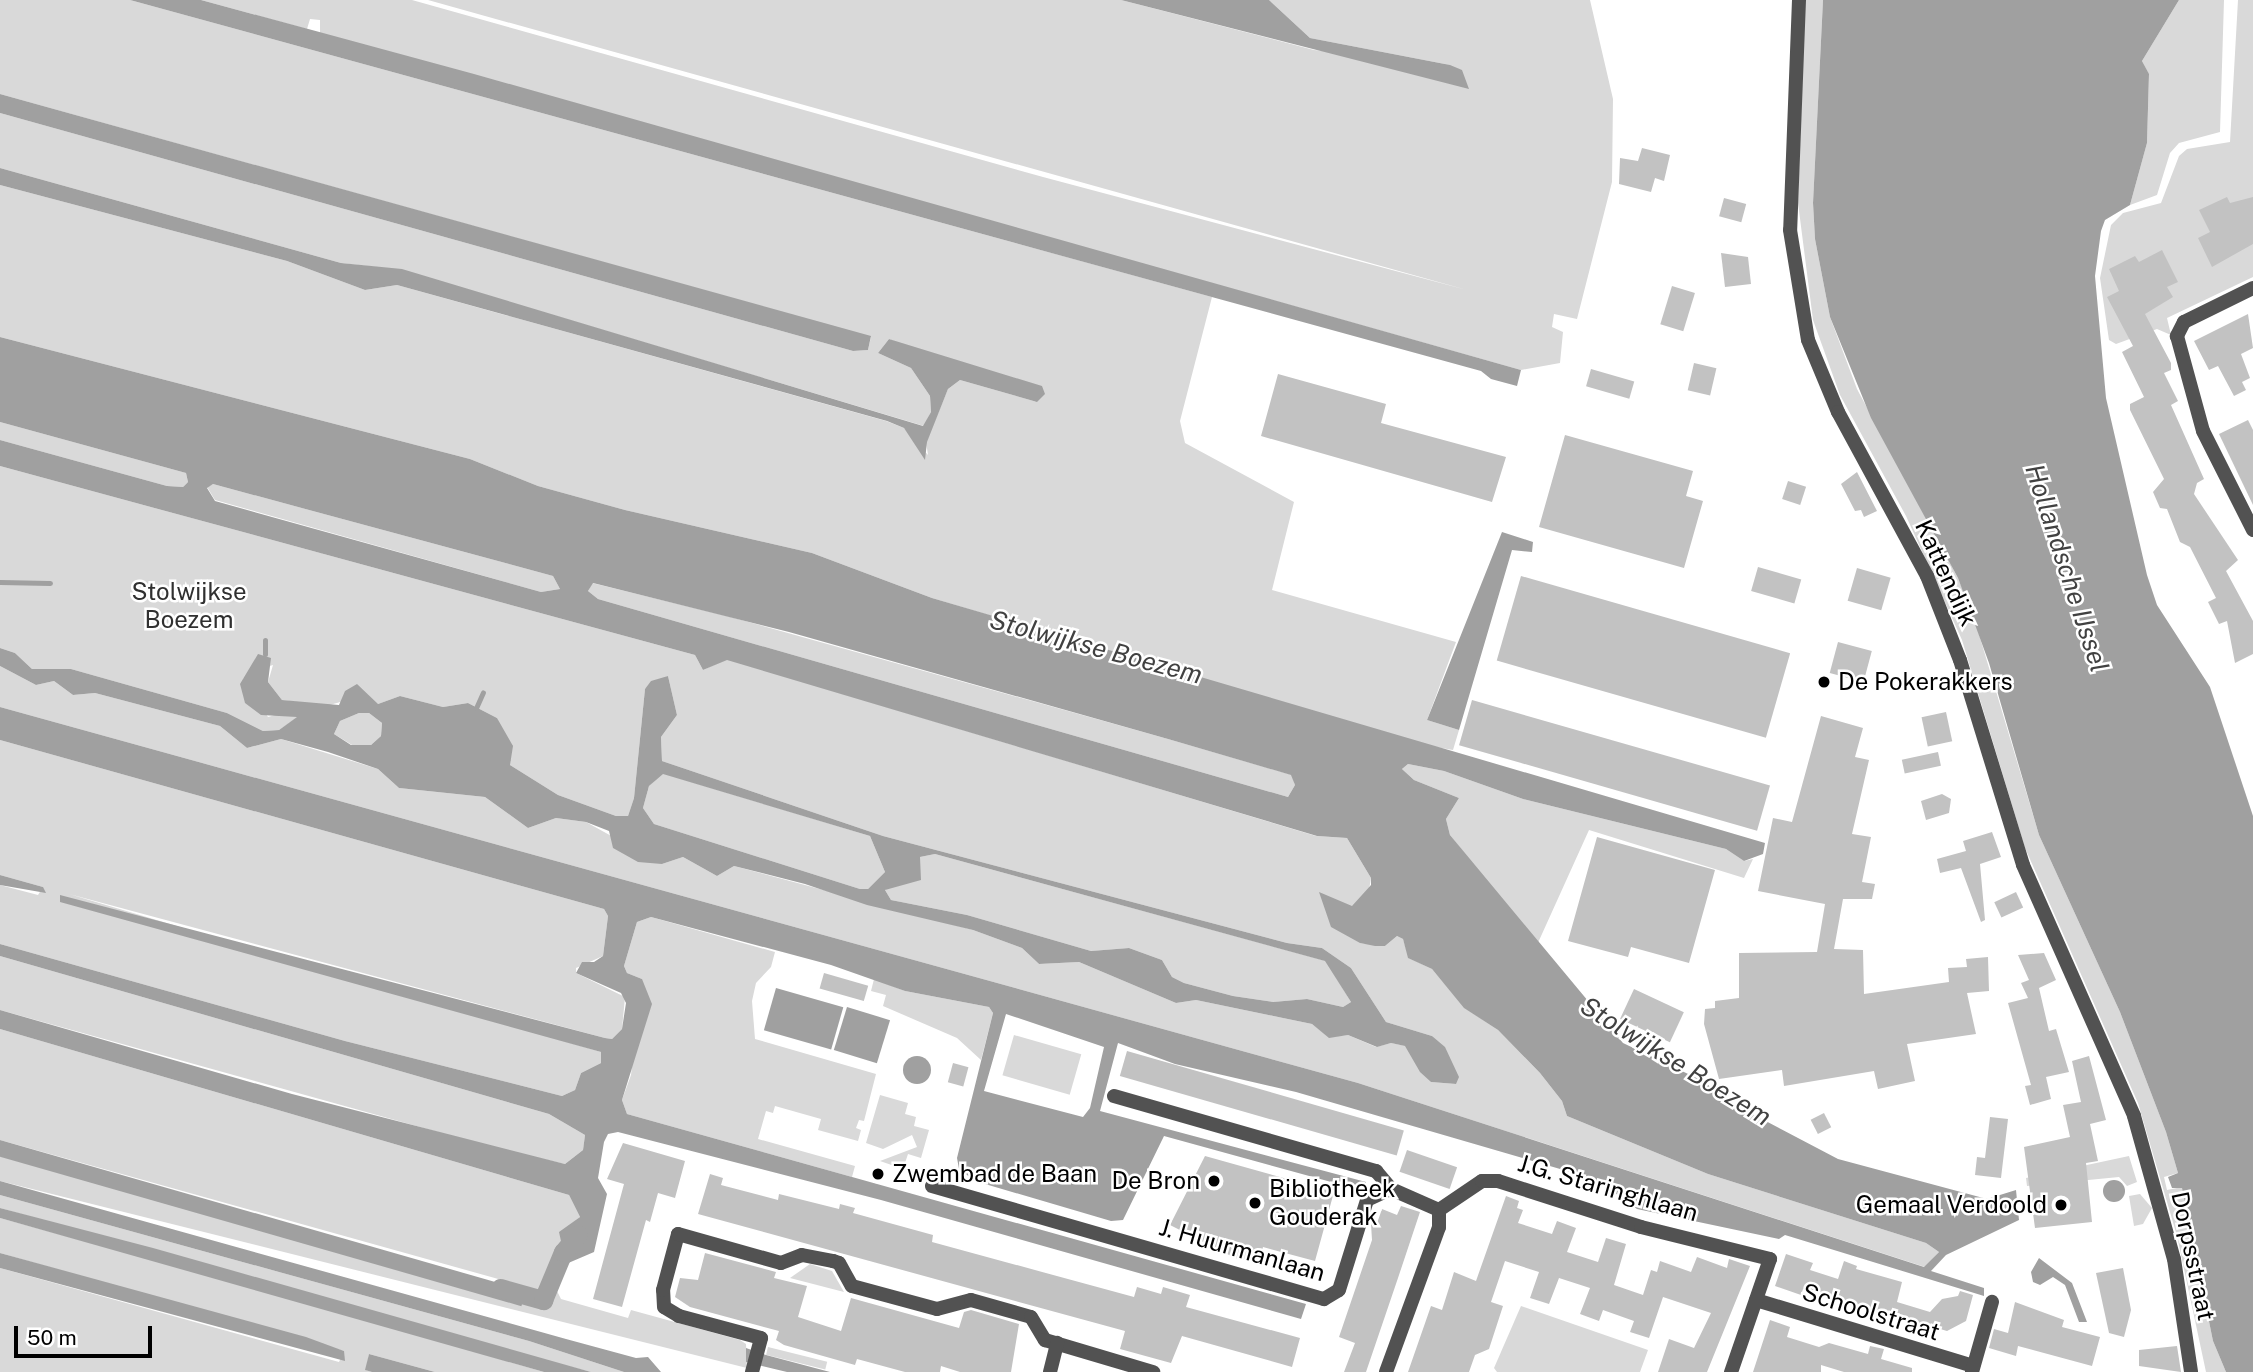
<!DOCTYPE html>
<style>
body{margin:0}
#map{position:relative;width:2253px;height:1372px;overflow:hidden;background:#fff;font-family:"Public Sans",sans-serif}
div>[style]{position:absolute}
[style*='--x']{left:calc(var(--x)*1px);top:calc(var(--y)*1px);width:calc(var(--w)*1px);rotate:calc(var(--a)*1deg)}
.green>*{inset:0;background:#d9d9d9;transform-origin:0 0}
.water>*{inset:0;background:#a0a0a0;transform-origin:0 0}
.round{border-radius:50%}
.stream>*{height:5px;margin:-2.5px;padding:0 2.5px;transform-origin:2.5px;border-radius:2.5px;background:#a0a0a0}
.canal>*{height:19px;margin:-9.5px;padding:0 9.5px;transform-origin:9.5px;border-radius:9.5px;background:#a0a0a0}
.building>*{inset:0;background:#c2c2c2;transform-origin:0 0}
.minor>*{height:14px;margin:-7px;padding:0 7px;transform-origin:7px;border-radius:7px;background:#525252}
.tertiary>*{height:14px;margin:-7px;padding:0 7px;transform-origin:7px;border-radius:7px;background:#525252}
.dots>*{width:19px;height:19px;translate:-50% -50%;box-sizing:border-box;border:4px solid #fff;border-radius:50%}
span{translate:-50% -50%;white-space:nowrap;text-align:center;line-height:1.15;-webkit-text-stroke:5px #fff;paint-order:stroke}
.street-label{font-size:24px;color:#000}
.park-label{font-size:24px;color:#303030}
.poi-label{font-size:24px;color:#000}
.left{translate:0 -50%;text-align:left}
.right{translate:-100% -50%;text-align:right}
.water-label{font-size:26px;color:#414141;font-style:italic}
.scale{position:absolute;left:14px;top:1326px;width:138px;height:32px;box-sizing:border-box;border:4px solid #000;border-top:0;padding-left:9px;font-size:21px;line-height:24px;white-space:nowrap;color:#000;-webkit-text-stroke:5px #fff;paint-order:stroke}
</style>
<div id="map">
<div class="green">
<i style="clip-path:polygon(0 0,130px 0,1212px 297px,1180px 421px,1185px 443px,1294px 502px,1272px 590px,1456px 642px,1427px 720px,1459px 730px,1453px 750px,1419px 744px,932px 598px,812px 553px,625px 510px,538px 486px,470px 459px,0 337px,0 185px,287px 261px,365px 290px,397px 285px,886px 421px,904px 428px,928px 455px,926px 442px,948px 389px,960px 380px,1037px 402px,889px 339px,878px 353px,911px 368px,930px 396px,931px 412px,924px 426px,402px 270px,341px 263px,0 168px,0 113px,853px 351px,868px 350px,871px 337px,0 94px)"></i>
<i style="clip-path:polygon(201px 0,412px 0,1043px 177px,1467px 290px,428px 0,1121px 0,1314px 50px,1450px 65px,1310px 38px,1269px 0,1590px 0,1613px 99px,1612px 182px,1577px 319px,1554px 314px,1552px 327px,1563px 332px,1560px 363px,1521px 370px,320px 33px,320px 20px,310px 19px,307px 29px)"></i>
<i style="clip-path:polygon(1805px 0,1823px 0,1813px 203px,1815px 239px,1830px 317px,1857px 389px,1958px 578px,1975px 621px,2039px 835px,2120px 1012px,2166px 1132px,2178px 1173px,2164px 1177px,2167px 1190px,2182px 1187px,2213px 1341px,2226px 1372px,2206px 1372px,2177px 1236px,2138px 1103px,2025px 848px,1962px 640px,1906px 516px,1840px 395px,1813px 320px,1798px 203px)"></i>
<i style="clip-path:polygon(2179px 0,2224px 0,2220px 132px,2179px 143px,2170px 153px,2157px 195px,2130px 205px,2147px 143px,2149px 75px,2142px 61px)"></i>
<i style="clip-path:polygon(2238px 0,2253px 0,2253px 277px,2167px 318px,2171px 335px,2157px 329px,2116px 344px,2109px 340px,2100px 278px,2111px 225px,2123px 213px,2161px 203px,2179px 156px,2187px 149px,2230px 142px)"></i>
<i style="clip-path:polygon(0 422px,186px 473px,188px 482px,183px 487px,167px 486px,0 440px)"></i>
<i style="clip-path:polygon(0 466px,695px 655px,703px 670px,727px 659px,1316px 836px,1347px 838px,1371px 878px,1360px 943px,1385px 946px,1397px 936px,1403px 939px,1409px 958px,1432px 969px,1465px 1008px,1498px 1030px,1540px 1073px,1562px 1101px,1567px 1116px,1708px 1174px,1926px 1243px,1939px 1252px,1925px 1267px,1358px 1083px,0 707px,0 666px,36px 685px,54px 681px,73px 695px,95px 693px,220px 726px,247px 748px,281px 739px,378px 769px,399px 788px,485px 797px,528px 828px,556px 818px,586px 822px,662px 864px,683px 857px,717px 876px,734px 866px,973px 930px,1022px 948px,1039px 964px,1079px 962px,1176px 1003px,1196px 1000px,1312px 1024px,1329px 1037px,1348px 1035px,1376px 1047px,1391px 1043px,1406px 1046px,1431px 1082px,1456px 1084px,1432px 1036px,1386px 1022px,1351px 968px,1322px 948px,1287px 943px,883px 836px,662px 761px,661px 737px,677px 715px,668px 676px,645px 689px,634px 798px,628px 816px,616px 816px,558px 795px,510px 765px,497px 718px,468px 703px,443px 707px,400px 696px,378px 704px,344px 701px,326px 706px,282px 700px,268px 682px,273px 665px,250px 672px,243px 679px,268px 717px,283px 713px,298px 717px,279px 730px,263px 731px,227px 713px,71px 669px,32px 669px,15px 653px,0 648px)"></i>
<i style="clip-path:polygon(213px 484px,553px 576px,560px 589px,541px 592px,215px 500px,207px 487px)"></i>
<i style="clip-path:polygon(592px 583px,727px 616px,1168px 739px,1292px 775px,1295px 785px,1288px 797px,598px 599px,588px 591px)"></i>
<i style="clip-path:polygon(359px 713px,369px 713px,382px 723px,381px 736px,371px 745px,352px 745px,334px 734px,340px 721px)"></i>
<i style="clip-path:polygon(0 740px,604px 909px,608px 916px,603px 956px,576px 968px,576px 973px,625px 997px,622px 1029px,612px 1039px,605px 1038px,69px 894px,601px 1052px,601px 1063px,581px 1073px,575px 1090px,562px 1096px,345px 1041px,0 944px,0 885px,38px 895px,43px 887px,0 875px)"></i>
<i style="clip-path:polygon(1408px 764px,1444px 771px,1523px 799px,1726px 849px,1744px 861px,1753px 859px,1744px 878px,1589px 830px,1537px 945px,1450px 835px,1446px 819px,1459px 798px,1414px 780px,1402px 769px)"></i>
<i style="clip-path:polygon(662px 773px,870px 836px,885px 872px,868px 889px,860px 889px,654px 824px,643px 808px,649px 786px)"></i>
<i style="clip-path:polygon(935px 854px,1326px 961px,1351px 1002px,1343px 1007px,1307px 999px,1273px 1002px,1233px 996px,1184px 983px,1172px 977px,1162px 960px,1129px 948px,1091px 951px,967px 915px,891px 900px,885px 890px,919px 866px,920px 857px)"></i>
<i style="clip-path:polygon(651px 917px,775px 952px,771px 967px,756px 983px,752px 1001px,755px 1039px,876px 1074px,864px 1121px,859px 1120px,856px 1128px,861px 1130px,858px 1141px,818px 1130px,821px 1119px,775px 1106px,773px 1113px,766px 1111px,758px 1139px,855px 1166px,852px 1177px,627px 1114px,622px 1100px,631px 1075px,642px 979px,627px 973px,624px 966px,637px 922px)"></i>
<i style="clip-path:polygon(0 956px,549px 1114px,585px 1135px,583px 1150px,565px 1164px,499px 1149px,0 1010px)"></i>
<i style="clip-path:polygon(874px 979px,905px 991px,989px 1007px,993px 1013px,981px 1060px,957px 1038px,883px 1006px,886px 995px,871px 991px)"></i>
<i style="clip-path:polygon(0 1029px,569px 1195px,580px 1217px,560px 1233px,566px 1264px,557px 1291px,561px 1299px,628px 1318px,631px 1310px,740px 1340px,746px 1344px,747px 1368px,0 1181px,0 1156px,523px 1301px,527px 1287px,0 1140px)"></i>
<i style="left:1014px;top:1035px;width:70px;height:42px;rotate:16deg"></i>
<i style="clip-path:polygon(880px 1095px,908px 1103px,905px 1114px,916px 1117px,914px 1126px,929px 1130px,921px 1158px,908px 1154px,903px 1169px,880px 1161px,917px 1147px,912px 1135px,883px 1149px,866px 1143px)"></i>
<i style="clip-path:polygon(2129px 1156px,2137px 1182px,2127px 1186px,2119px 1177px,2027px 1186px,2026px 1178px)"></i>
<i style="clip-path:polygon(2140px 1194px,2152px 1208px,2143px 1224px,2134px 1226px,2129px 1196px)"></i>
<i style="clip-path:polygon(0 1195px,529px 1341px,624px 1372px,591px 1372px,517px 1353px,0 1208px)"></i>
<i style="clip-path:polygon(0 1218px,287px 1297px,544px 1372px,435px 1372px,369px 1354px,366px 1370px,372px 1372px,0 1372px,0 1268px,339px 1362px,344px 1351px,0 1253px)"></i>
<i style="clip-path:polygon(810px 1264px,832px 1271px,844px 1292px,790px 1278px)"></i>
<i style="clip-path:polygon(1521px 1306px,1648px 1350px,1640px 1372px,1497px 1372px,1494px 1368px)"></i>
<i style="left:768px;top:1347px;width:61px;height:8px;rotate:14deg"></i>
</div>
<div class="water">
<i style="clip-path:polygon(130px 0,201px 0,474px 74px,1521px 370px,1517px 386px,1491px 379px,1481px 371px)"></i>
<i style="clip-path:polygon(1121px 0,1269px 0,1310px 38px,1450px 65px,1462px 70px,1469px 89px)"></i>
<i style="clip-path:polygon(1823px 0,2179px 0,2142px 61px,2149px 74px,2147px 143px,2130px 205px,2105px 220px,2101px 231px,2095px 276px,2106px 398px,2147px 575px,2157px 605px,2210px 687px,2253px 816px,2253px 1372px,2226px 1372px,2213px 1341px,2182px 1188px,2172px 1188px,2168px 1177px,2178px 1173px,2166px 1132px,2120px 1012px,2039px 835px,1989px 663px,1958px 578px,1871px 418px,1830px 317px,1815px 239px,1813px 203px)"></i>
<i style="clip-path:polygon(0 94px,871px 336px,868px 350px,853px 351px,0 113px)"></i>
<i style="clip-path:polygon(0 168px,341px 263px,402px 269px,923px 426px,931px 412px,930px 396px,911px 368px,878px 353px,889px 339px,1042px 386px,1045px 394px,1037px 402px,960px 380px,948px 389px,927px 442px,925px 460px,904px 428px,887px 421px,397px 285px,365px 290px,287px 261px,0 185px)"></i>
<i style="clip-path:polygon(evenodd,0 337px,470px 459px,538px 486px,625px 510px,812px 553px,932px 598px,1765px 843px,1763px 854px,1744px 861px,1726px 849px,1523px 799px,1444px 771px,1408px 764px,1402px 769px,1414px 780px,1459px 798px,1446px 819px,1450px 835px,1623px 1043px,1705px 1082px,1722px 1098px,1838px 1159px,1987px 1199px,2016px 1190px,2019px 1220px,1946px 1255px,1931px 1271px,1984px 1288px,1984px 1296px,1785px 1235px,1779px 1239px,1637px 1209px,1604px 1185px,1567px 1171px,1296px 1092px,1175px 1064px,1118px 1043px,1100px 1111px,1366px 1182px,1364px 1191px,1164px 1136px,1123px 1220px,1111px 1221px,975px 1181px,959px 1169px,957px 1158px,993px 1013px,989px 1007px,905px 991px,831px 965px,651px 917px,637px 922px,624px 966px,627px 973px,642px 979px,652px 1004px,622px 1100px,627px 1114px,1306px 1304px,1301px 1319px,881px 1200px,618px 1132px,608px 1134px,604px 1142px,598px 1178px,607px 1194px,594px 1252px,566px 1264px,559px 1232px,580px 1217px,569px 1195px,0 1029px,0 1010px,292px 1094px,565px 1164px,583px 1150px,585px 1135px,549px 1114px,0 956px,0 944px,345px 1041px,562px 1096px,575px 1090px,581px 1073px,601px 1063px,601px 1052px,60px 902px,60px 895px,605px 1038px,612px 1039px,622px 1029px,626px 1003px,621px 993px,576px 973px,582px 962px,594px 962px,603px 956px,608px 916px,604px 909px,0 740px,0 707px,1358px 1083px,1924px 1267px,1939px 1252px,1926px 1243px,1708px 1174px,1567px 1116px,1562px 1101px,1540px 1073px,1498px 1030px,1464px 1008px,1432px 969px,1408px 958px,1403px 939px,1397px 936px,1385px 946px,1375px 946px,1360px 943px,1331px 927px,1319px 892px,1352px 906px,1371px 885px,1371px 878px,1347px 838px,1317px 836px,727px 660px,703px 670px,695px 655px,0 466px,0 440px,167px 486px,183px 487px,188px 482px,186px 473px,0 422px,0 337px,213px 484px,553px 576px,560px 589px,541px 592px,215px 501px,207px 488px,213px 484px,0 337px,593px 583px,789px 632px,1168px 739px,1291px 775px,1295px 785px,1288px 797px,598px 599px,588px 591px,593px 583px,0 337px,1006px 1014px,1104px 1047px,1090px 1108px,1083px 1117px,984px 1091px,1006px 1014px)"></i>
<i style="clip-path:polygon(1502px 532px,1533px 542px,1532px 552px,1512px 550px,1459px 730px,1427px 720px)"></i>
<i style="clip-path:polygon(evenodd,0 648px,15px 653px,32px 669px,71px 669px,227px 713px,263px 731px,279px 730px,297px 717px,261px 715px,245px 703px,240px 684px,258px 654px,271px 658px,268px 682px,282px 700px,339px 705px,345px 691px,357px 684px,378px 704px,400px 696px,443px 707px,468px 703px,497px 718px,513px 746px,510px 765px,558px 795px,616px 816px,628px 816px,634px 798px,645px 689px,651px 681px,668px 676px,677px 715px,661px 737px,662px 761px,883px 836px,1287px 943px,1322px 948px,1351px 968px,1386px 1022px,1432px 1036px,1445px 1047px,1459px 1077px,1456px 1084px,1431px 1082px,1420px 1072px,1405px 1046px,1391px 1043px,1377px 1047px,1348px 1035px,1329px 1038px,1312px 1024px,1196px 1000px,1176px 1003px,1079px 962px,1039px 964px,1022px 948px,973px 930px,867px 905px,805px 884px,734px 866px,717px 876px,683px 857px,662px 864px,638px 862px,613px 848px,609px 831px,586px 822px,556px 818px,528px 828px,485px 797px,399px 788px,378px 769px,328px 752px,281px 739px,247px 748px,220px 726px,95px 693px,73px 695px,54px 681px,36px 685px,0 666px,0 648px,359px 713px,369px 713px,382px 723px,381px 736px,371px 745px,351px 745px,334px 734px,340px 721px,359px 713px,0 648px,663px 774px,870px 836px,885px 872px,868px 889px,860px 889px,654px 824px,643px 808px,649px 786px,663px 774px,0 648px,935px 854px,1325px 961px,1351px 1002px,1343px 1007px,1307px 999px,1273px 1002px,1233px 996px,1184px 983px,1172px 977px,1162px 960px,1129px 948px,1091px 951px,967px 915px,891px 900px,885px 890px,921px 880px,920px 857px,935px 854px)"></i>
<i style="clip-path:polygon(0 875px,43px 887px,46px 893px,0 885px)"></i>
<i style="left:776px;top:988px;width:70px;height:44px;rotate:16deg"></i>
<i style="left:847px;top:1007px;width:45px;height:45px;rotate:17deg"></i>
<i class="round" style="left:903px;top:1056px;width:28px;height:28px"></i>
<i style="left:0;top:1140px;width:547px;height:16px;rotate:16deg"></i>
<i class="round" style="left:2103px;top:1180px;width:22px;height:22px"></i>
<i style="clip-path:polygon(0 1181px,566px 1339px,636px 1358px,648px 1357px,661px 1372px,624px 1372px,529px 1341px,0 1195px)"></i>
<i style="clip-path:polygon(0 1208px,153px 1248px,591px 1372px,544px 1372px,0 1218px)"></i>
<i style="clip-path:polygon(0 1253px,306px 1337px,344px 1351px,345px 1361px,0 1268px)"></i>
<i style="clip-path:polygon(2039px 1258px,2072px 1283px,2087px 1322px,2079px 1322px,2065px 1285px,2053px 1277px,2040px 1285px,2033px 1282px,2031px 1272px)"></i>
<i style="clip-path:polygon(746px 1348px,766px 1355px,830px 1372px,787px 1372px,746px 1362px)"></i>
<i style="clip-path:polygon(369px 1354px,435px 1372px,372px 1372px,365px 1370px)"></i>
</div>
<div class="stream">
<i style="--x:0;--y:582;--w:50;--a:1.1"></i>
<i style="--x:265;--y:654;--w:14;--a:-90"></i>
<i style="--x:476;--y:708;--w:17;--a:-66"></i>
</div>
<div class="canal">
<i style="--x:500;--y:1288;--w:45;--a:15.6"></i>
<i style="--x:543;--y:1300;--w:52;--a:-67.4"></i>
<i style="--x:563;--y:1252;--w:23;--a:-50"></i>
</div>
<div class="building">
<i style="clip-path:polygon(1642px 148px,1670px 155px,1664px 181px,1655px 178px,1651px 192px,1619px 184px,1620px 158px,1638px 161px)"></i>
<i style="clip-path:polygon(2227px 197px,2230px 203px,2253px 197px,2253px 244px,2212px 267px,2198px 238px,2210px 232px,2199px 210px)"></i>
<i style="left:1724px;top:198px;width:23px;height:19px;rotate:15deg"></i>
<i style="clip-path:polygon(2162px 250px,2178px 282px,2167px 287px,2173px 297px,2145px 314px,2171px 363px,2171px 370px,2164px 373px,2178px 401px,2171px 405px,2204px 479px,2197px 483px,2194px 494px,2238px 560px,2226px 571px,2253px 621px,2253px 654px,2235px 663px,2227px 621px,2219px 624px,2208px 602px,2216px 598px,2190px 547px,2180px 542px,2167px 509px,2160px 508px,2153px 492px,2164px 479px,2130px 410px,2130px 404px,2144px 397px,2122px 352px,2133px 346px,2107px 297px,2119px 291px,2109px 269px,2135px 256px,2139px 262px)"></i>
<i style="clip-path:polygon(1721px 253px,1748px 257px,1751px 284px,1725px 287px)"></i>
<i style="left:1672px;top:286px;width:24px;height:40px;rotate:17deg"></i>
<i style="clip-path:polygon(2248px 314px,2253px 348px,2241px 354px,2250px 378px,2242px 382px,2246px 390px,2234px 396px,2218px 366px,2209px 370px,2194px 341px)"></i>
<i style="left:1694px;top:363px;width:23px;height:28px;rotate:13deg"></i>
<i style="left:1591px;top:369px;width:45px;height:18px;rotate:16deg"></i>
<i style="clip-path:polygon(1278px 374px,1386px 404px,1381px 423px,1506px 457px,1492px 502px,1261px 436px)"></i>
<i style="clip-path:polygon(2248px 420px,2253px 430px,2253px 505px,2219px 434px)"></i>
<i style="clip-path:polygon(1565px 435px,1693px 471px,1686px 496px,1703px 501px,1684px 568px,1539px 527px)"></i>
<i style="clip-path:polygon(1857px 472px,1877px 511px,1864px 517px,1861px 510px,1855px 511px,1841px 484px)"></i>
<i style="left:1788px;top:481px;width:19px;height:19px;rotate:18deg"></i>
<i style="left:1758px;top:567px;width:45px;height:25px;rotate:16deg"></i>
<i style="left:1857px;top:568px;width:35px;height:34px;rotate:16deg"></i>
<i style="left:1521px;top:576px;width:280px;height:88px;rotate:16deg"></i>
<i style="left:1838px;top:642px;width:35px;height:32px;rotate:15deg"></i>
<i style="left:1472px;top:700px;width:310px;height:47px;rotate:16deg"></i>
<i style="left:1946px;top:712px;width:30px;height:25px;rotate:78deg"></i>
<i style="clip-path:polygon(1821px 716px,1863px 728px,1855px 757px,1869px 760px,1852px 834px,1871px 837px,1862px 882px,1875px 884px,1872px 899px,1843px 899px,1834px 949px,1863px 950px,1864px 994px,1949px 982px,1948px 968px,1967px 967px,1966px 959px,1988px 957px,1989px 991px,1967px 993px,1976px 1034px,1907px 1044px,1915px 1081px,1878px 1089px,1874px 1071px,1784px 1086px,1782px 1070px,1719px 1079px,1704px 1024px,1705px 1009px,1715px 1008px,1715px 1001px,1739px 998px,1739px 953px,1817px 952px,1825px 904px,1758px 891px,1773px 818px,1792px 822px)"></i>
<i style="left:1938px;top:752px;width:14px;height:37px;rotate:78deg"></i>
<i style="clip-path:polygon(1942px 794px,1951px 799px,1949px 813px,1926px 820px,1921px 801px)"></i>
<i style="clip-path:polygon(1992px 832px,2001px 857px,1980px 864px,1985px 920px,1981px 922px,1961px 868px,1940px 873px,1937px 859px,1966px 851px,1963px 841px)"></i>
<i style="clip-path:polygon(1597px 837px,1715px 870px,1689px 963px,1631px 947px,1628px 957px,1568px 941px)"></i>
<i style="left:2016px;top:892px;width:17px;height:24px;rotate:65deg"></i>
<i style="clip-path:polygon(2044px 953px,2056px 980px,2039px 988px,2049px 1031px,2056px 1029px,2069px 1072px,2046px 1077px,2051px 1099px,2030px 1105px,2025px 1086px,2031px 1085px,2008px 1003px,2028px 998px,2021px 983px,2029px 980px,2018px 955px)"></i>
<i style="left:824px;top:973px;width:46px;height:16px;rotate:16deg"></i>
<i style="left:1634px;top:989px;width:55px;height:33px;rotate:25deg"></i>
<i style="left:1127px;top:1051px;width:288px;height:26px;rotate:16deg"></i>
<i style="clip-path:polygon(2089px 1056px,2106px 1120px,2090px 1124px,2098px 1161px,2086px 1163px,2092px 1222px,2035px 1228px,2024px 1147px,2070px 1137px,2063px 1105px,2081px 1102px,2072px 1061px)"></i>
<i style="left:953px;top:1063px;width:16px;height:20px;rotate:15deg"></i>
<i style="left:1824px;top:1113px;width:16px;height:15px;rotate:63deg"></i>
<i style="clip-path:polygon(1990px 1117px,2008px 1119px,2001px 1178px,1975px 1175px,1977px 1157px,1985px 1158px)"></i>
<i style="clip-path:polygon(623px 1143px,685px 1161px,675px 1198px,658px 1193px,650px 1222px,646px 1220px,622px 1307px,593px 1299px,624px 1184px,607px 1179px)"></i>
<i style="left:1407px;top:1150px;width:53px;height:23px;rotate:19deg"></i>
<i style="clip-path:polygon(1205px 1156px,1334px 1192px,1315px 1261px,1263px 1247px,1259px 1261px,1237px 1259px,1170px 1225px)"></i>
<i style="clip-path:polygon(710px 1174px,723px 1178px,721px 1185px,778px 1200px,779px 1194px,839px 1209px,840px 1204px,855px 1208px,853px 1213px,933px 1235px,932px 1242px,1134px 1297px,1137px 1287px,1161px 1294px,1163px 1287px,1190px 1295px,1186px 1307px,1300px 1338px,1292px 1367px,1182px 1336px,1171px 1363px,1120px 1349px,1125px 1331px,698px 1214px)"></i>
<i style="clip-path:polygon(1506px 1196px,1519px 1201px,1517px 1208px,1523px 1210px,1518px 1223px,1552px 1234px,1557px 1221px,1576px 1228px,1567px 1252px,1598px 1262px,1606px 1238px,1626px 1244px,1614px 1285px,1643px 1295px,1651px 1270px,1657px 1272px,1660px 1261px,1691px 1272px,1697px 1257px,1727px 1268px,1729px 1259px,1750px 1266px,1707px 1372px,1658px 1372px,1669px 1339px,1694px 1348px,1711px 1313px,1663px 1297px,1649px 1338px,1630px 1332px,1634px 1321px,1603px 1310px,1599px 1321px,1580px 1314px,1590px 1288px,1559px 1278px,1549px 1304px,1530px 1298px,1539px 1272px,1505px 1261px,1491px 1302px,1503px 1306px,1489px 1349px,1475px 1355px,1469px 1372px,1408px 1372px,1431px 1306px,1442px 1310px,1454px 1272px,1476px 1281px)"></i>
<i style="clip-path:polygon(1401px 1206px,1420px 1212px,1398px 1278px,1366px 1372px,1344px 1372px,1355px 1343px,1339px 1337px,1372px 1240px,1371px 1224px,1376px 1226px,1382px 1209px,1397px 1215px)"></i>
<i style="clip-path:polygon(705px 1253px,776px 1272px,774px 1278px,807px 1286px,798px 1317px,841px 1331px,851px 1298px,959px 1328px,964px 1312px,971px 1310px,1019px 1324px,1011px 1372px,960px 1372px,941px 1366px,940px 1372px,905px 1372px,857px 1359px,855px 1365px,784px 1345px,776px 1340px,779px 1331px,690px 1307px,675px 1297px,680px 1278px,698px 1280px)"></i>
<i style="clip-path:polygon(1786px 1254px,1813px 1263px,1810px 1270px,1838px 1279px,1844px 1261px,1857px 1266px,1856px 1269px,1902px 1282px,1897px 1302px,1930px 1312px,1942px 1299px,1958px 1296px,1960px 1291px,1973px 1295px,1966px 1321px,1947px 1331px,1803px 1289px,1801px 1295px,1775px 1286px)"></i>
<i style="clip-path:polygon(2123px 1268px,2131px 1310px,2124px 1337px,2109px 1333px,2096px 1273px)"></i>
<i style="clip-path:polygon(2015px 1302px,2064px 1320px,2062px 1327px,2100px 1337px,2092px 1366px,2018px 1346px,2016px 1356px,1989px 1348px,1994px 1329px,2008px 1333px)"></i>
<i style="clip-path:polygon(1770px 1320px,1790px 1327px,1787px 1337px,1819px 1347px,1829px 1343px,1868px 1354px,1870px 1346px,1884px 1349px,1881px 1359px,1912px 1368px,1912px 1372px,1844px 1372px,1821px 1365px,1821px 1372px,1753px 1372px)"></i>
<i style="clip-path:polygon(2177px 1346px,2181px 1372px,2139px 1366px,2139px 1350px)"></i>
</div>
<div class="minor">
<i style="--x:2253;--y:288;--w:77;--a:153.8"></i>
<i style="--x:2184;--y:322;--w:16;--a:117"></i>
<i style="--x:2177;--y:336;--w:98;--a:74.7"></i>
<i style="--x:2203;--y:431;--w:111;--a:63.2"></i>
<i style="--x:1114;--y:1096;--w:273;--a:16"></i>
<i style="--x:1376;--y:1171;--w:23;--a:50"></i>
<i style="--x:932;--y:1186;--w:408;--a:16.1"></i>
<i style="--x:1324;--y:1299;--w:17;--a:-31"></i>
<i style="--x:1339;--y:1290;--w:94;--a:-72.7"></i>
<i style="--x:1367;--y:1200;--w:26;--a:-25"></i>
<i style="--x:1391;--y:1189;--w:52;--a:23.6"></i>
<i style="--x:1756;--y:1300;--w:227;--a:16.9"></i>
<i style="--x:752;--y:1372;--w:35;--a:-75"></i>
<i style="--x:761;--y:1338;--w:85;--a:-165"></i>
<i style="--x:679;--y:1316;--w:17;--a:-149"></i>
<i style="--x:664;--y:1307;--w:17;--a:-93"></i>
<i style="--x:663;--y:1290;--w:58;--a:-75"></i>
<i style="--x:678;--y:1234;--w:107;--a:15.7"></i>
<i style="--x:781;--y:1263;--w:22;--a:-21"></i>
<i style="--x:802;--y:1255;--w:32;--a:11"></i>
<i style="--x:833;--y:1261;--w:6;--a:18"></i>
<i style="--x:839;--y:1263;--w:26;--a:61"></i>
<i style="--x:852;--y:1286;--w:88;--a:15.1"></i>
<i style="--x:937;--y:1309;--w:35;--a:-15"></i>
<i style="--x:971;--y:1300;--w:62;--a:15.8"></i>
<i style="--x:1031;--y:1317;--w:27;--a:59"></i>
<i style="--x:1045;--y:1340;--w:113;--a:16.5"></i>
<i style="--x:1050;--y:1372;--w:30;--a:-76"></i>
<i style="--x:1386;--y:1372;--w:154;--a:-69.9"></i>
<i style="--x:1439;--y:1227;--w:17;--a:-90"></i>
<i style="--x:1439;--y:1210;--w:52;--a:-34"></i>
<i style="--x:1482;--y:1181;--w:16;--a:0"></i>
<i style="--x:1498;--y:1181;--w:150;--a:17.8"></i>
<i style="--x:1641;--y:1227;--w:133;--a:13.9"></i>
<i style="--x:1770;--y:1259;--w:120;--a:109"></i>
<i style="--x:1972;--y:1372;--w:73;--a:-74.1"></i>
</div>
<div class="tertiary">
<i style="--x:1799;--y:0;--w:230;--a:92.2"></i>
<i style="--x:1790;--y:230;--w:111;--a:80.7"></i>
<i style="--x:1808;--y:340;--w:78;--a:67.4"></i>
<i style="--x:1838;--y:412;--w:187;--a:61.5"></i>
<i style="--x:1927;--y:576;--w:90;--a:68.6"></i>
<i style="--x:1960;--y:660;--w:214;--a:72.9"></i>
<i style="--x:2023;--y:865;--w:274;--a:66.1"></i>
<i style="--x:2134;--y:1116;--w:148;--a:74.4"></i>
<i style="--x:2174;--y:1259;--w:114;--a:81.4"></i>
</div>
<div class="dots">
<i style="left:1824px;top:682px;background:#000"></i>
<i style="left:878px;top:1174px;background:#000"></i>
<i style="left:1214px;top:1181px;background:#000"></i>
<i style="left:1255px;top:1203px;background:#000"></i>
<i style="left:2061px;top:1205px;background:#000"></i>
</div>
<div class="street-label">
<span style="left:1946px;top:573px;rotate:65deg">Kattendijk</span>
<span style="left:1608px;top:1188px;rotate:16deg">J.G. Staringhlaan</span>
<span style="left:1242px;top:1250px;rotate:16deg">J. Huurmanlaan</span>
<span style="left:2193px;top:1256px;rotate:78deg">Dorpsstraat</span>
<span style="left:1871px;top:1312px;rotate:17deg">Schoolstraat</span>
</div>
<div class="park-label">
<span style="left:189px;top:606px">Stolwijkse<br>Boezem</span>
</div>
<div class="poi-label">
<span class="left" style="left:1838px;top:682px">De Pokerakkers</span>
<span class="left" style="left:892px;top:1174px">Zwembad de Baan</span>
<span class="right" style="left:1200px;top:1181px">De Bron</span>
<span class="left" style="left:1269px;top:1203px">Bibliotheek<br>Gouderak</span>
<span class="right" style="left:2047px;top:1205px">Gemaal Verdoold</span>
</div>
<div class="water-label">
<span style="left:2067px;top:568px;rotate:72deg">Hollandsche IJssel</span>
<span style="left:1096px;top:647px;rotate:15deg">Stolwijkse Boezem</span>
<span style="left:1676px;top:1061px;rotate:32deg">Stolwijkse Boezem</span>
</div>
<div class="scale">50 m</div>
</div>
